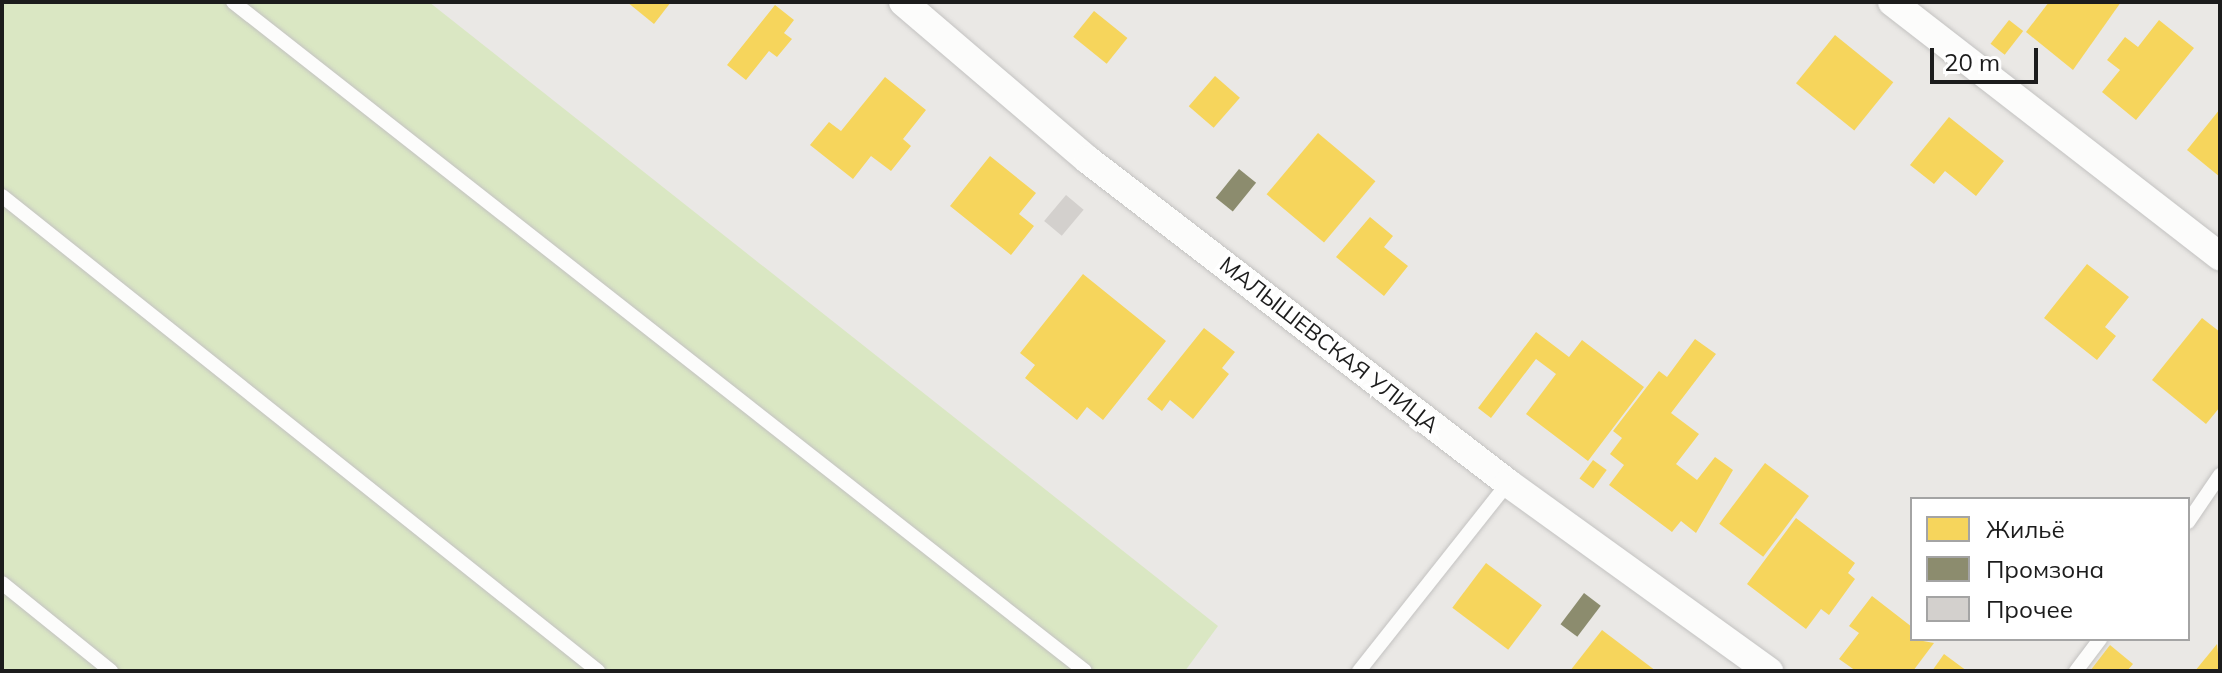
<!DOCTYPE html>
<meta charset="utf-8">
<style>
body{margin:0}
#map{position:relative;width:2222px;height:673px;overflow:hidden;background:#eae8e5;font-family:Mulish,sans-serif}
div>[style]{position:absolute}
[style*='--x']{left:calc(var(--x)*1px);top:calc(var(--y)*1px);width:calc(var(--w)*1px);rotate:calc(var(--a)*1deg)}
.grass>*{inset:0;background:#dae7c3}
.homes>*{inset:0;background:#f6d55c;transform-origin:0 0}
.industry>*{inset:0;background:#8c8c6e;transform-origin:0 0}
.building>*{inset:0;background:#d3d0cd;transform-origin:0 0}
.roads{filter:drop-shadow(0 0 2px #c3c2c1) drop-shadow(0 0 2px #c3c2c1)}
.service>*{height:14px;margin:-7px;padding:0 7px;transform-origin:7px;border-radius:7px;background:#fcfcfb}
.minor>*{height:28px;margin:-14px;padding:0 14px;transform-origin:14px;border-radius:14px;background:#fcfcfb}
span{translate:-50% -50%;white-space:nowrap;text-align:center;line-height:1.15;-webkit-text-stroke:8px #fff;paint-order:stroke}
.street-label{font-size:22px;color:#1c1c1c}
.frame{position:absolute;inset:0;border:4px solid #1c1c1c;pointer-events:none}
.legend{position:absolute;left:1910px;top:497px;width:280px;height:144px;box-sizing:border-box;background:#fff;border:2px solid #a4a4a4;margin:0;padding:10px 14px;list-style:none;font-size:24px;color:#1c1c1c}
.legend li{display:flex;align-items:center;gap:16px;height:40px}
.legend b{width:40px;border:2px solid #a4a4a4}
.scale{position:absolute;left:1930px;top:48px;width:108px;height:36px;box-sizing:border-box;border:4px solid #1c1c1c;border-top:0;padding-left:10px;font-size:24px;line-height:28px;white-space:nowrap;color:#1c1c1c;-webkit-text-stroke:6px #fff;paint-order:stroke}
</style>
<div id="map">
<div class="grass">
<i style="clip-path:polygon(2px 2px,429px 2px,1218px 626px,1185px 671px,2px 671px)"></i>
</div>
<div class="homes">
<i style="clip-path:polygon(627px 2px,671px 2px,654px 24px)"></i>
<i style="clip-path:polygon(2049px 2px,2121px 2px,2073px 70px,2026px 32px)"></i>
<i style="clip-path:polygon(775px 5px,794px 20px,784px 33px,792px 39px,777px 57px,769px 51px,746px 80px,727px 65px)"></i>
<i style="left:1094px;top:11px;width:43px;height:33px;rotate:39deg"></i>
<i style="left:2009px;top:20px;width:18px;height:30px;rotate:38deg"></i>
<i style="clip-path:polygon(2159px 20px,2194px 48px,2136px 120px,2102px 92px,2120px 70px,2107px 60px,2125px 37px,2138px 47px)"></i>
<i style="left:1835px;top:35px;width:75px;height:62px;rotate:39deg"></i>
<i style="left:1215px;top:76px;width:33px;height:40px;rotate:41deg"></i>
<i style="clip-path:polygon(885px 77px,926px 110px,903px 139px,911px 146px,891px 171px,871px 156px,853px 179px,810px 145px,829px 122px,841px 131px)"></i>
<i style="clip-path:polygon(2220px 109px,2220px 177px,2187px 150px)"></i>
<i style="clip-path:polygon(1949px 117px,2004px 161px,1976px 196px,1945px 171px,1934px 184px,1910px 165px)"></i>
<i style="left:1318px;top:133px;width:75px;height:80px;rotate:40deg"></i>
<i style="clip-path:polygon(990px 156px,1036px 193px,1019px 214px,1034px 226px,1011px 255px,950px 206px)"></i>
<i style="clip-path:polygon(1370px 217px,1393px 236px,1384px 247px,1408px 266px,1384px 296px,1336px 257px)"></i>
<i style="clip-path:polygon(2087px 264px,2129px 297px,2105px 327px,2116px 336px,2097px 360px,2044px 318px)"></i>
<i style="clip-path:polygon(1083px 274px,1166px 341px,1103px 420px,1087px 407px,1077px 420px,1025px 378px,1035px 365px,1020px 353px)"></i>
<i style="clip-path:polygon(2202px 318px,2220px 332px,2220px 407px,2206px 424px,2152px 380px)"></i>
<i style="clip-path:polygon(1204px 328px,1235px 352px,1222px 368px,1229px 374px,1193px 419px,1170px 400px,1162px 411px,1147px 399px)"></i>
<i style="clip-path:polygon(1536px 332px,1569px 357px,1582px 340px,1644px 387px,1588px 461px,1526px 414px,1556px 374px,1536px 359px,1491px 418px,1478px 408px)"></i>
<i style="clip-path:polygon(1695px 339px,1716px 354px,1671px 413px,1699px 434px,1676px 464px,1697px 480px,1715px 457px,1733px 470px,1696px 533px,1681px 521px,1672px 532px,1609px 485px,1624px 465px,1610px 454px,1622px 438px,1613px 431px,1659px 371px,1667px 377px)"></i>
<i style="left:1593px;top:460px;width:17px;height:23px;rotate:36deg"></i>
<i style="left:1765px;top:463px;width:55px;height:76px;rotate:37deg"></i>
<i style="clip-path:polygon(1796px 518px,1855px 563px,1848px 573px,1855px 579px,1829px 615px,1821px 609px,1806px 629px,1747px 584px)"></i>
<i style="left:1486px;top:563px;width:70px;height:56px;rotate:37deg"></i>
<i style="clip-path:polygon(1872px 596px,1912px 627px,1912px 639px,1934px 643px,1913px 671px,1856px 671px,1839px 659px,1859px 633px,1849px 626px)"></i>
<i style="clip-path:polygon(1602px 630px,1656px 671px,1570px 671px)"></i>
<i style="clip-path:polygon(2217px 644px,2220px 671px,2195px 671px)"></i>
<i style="clip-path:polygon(2110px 645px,2133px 664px,2127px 671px,2090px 671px)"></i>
<i style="clip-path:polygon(1944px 654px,1967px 671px,1932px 671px)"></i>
</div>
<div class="industry">
<i style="left:1239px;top:169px;width:22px;height:37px;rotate:39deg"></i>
<i style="left:1584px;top:593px;width:21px;height:39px;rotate:37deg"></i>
</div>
<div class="building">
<i style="left:1066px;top:195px;width:23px;height:34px;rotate:40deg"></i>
</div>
<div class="roads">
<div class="service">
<i style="--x:233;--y:2;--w:1083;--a:38.14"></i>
<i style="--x:2;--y:196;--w:762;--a:38.55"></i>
<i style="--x:2188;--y:522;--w:57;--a:-55.8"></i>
<i style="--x:2;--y:583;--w:140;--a:38.9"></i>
<i style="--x:1359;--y:671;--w:240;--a:-51.6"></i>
<i style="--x:2076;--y:671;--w:40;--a:-53"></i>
</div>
<div class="minor">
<i style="--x:903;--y:2;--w:243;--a:40.5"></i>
<i style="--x:1088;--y:160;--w:530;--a:37.56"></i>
<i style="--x:1508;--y:483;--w:322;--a:35.8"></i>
<i style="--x:1892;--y:2;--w:415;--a:37.8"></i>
</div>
</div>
<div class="street-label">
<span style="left:1329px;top:345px;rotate:38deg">МАЛЫШЕВСКАЯ УЛИЦА</span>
</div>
<div class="frame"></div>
<ul class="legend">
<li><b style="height:22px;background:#f6d55c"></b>Жильё</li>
<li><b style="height:22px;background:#8c8c6e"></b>Промзона</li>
<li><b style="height:22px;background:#d3d0cd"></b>Прочее</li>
</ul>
<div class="scale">20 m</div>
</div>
